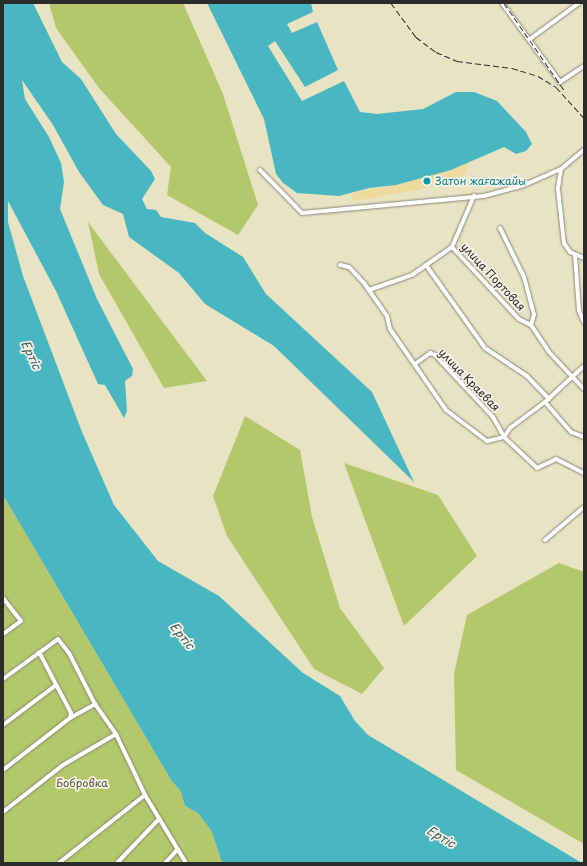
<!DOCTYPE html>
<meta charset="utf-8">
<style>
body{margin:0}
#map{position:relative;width:587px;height:866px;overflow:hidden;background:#e8e3c3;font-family:"Playpen Sans",sans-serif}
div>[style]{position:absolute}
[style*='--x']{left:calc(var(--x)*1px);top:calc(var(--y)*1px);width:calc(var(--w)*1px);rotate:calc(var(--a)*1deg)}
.green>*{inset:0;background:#b4c76a}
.sand>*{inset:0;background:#eeda9e}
.water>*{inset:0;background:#49b7c2}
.roads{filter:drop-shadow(0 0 1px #8a8777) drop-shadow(0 0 1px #8a8777)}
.minor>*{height:4px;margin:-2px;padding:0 2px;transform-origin:2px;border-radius:2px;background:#fff}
.rail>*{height:1px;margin-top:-0.5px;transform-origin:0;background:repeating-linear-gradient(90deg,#2b2b2b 0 6px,transparent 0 9px)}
.dots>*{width:11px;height:11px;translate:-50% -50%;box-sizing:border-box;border:2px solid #f7f3e8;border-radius:50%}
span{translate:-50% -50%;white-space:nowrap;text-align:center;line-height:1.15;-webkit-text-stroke:3.5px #f7f3e8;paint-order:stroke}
.culture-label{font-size:11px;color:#0d838f}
.left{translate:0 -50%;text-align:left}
.street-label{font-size:11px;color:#2b2b2b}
.park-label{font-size:11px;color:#545a3e}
.water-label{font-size:12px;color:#365c60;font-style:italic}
.frame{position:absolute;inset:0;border:4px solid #2b2b2b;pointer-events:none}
</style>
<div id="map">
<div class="green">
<i style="clip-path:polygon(49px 3px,183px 3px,223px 94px,258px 205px,238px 235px,167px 195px,171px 167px,99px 88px,56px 28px)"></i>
<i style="clip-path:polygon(88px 222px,207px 381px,164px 388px,99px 274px)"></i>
<i style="clip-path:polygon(245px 416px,300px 450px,312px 517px,340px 608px,384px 668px,362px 694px,314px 669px,227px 536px,213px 496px)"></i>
<i style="clip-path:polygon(344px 463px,438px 495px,477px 556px,404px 626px)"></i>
<i style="clip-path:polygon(3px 495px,171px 780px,181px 792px,185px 806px,198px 813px,212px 832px,222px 863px,3px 863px)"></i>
<i style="clip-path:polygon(559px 563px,584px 572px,584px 844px,456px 770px,454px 674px,467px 615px)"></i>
</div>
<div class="sand">
<i style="clip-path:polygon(468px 162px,466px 174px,422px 189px,354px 201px,351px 198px,354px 192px,396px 185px,451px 170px)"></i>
</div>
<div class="water">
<i style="clip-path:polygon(3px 3px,33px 3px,62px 62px,81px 79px,116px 134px,151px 171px,155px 179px,142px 199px,147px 209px,156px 210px,161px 217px,195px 223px,205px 233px,243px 257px,266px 294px,372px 392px,414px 482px,274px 346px,205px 304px,179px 273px,129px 237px,123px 214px,103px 205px,79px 172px,53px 125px,22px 80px,25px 99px,49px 137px,61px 163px,64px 182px,60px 209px,97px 299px,133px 369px,132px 376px,125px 381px,127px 411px,124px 418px,105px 385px,98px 384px,56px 291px,8px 201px,8px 222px,23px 276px,82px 432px,114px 505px,158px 561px,219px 596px,303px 673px,340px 696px,355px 721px,368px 735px,582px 863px,222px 863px,212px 832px,198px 813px,185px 806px,181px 792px,171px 780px,3px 495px)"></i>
<i style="clip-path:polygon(207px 3px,311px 3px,313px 12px,287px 24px,292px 33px,317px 22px,338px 70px,305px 87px,275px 41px,268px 46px,302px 101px,344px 81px,360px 112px,377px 114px,423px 109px,456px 92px,474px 92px,497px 101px,526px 132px,532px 144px,526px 151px,516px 154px,504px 147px,451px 170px,396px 185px,369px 188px,339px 196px,297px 193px,283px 183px,276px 174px,264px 119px)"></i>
</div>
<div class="roads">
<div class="minor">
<i style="--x:502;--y:3;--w:98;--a:53.7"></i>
<i style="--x:560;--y:82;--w:29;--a:-34"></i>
<i style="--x:530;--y:39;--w:61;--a:-36.3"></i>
<i style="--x:561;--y:169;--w:20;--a:99"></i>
<i style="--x:558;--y:189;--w:54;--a:83.7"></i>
<i style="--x:564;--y:243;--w:11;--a:56"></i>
<i style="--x:570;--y:252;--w:15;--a:23"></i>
<i style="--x:260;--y:170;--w:60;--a:45.7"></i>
<i style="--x:302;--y:213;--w:183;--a:-5.3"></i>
<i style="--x:484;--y:196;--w:39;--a:-15"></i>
<i style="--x:522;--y:186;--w:43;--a:-23.6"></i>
<i style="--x:561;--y:169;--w:30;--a:-40"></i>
<i style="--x:500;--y:228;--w:55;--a:63.9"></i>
<i style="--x:524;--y:277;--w:39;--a:75"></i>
<i style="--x:534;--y:315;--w:10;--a:107"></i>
<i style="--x:452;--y:247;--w:98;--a:47.1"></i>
<i style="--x:519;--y:319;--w:13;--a:27"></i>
<i style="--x:531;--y:325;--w:32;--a:56"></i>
<i style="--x:549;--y:352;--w:51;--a:46.6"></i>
<i style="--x:575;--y:255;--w:56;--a:85.9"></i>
<i style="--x:579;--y:311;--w:12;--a:66"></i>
<i style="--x:340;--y:265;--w:9;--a:13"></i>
<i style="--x:349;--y:267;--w:22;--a:47"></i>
<i style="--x:364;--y:283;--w:40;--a:55.1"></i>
<i style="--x:387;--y:316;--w:13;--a:77"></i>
<i style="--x:390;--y:329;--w:98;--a:55.3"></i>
<i style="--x:446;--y:410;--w:51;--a:37.1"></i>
<i style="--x:487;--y:441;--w:17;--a:-13"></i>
<i style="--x:504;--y:437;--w:45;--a:43.2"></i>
<i style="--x:537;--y:468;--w:21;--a:-25"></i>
<i style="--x:556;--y:459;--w:31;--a:27"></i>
<i style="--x:426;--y:265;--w:102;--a:54.6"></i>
<i style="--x:485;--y:348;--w:50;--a:33.7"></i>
<i style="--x:527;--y:376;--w:32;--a:46"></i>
<i style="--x:369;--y:290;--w:46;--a:-19.2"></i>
<i style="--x:412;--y:275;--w:49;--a:-35"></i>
<i style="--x:452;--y:247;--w:56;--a:-66.7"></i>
<i style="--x:415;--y:364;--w:19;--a:-36"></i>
<i style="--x:430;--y:353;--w:5;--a:22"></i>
<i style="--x:435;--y:355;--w:85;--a:46.9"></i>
<i style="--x:493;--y:417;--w:23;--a:61"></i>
<i style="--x:545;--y:402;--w:40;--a:49"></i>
<i style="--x:571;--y:432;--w:14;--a:21"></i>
<i style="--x:504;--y:437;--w:11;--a:-56"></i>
<i style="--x:510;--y:428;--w:44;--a:-36.6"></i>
<i style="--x:545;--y:402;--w:53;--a:-42.7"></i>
<i style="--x:545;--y:540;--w:51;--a:-40.2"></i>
<i style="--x:3;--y:598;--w:29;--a:52"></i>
<i style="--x:21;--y:621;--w:22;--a:144"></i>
<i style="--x:39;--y:652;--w:69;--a:62.3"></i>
<i style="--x:71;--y:713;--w:5;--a:101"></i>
<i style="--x:3;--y:679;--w:68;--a:-36"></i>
<i style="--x:58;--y:639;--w:18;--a:52"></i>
<i style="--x:69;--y:653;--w:57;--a:63"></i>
<i style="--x:95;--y:704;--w:37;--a:55"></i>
<i style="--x:116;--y:734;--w:68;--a:64.6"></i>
<i style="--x:145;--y:795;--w:110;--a:141.7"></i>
<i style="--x:3;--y:725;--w:65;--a:-36.9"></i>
<i style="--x:3;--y:770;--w:85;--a:-37.8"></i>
<i style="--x:70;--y:718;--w:29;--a:-29"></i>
<i style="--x:145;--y:795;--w:79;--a:58.9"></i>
<i style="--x:3;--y:812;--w:76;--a:-38.1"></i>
<i style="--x:63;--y:765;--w:61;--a:-30.3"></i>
<i style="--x:117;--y:863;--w:61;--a:-46.3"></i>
<i style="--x:165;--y:863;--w:19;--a:-47"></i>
</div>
</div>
<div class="rail">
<i style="--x:391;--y:3;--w:42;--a:53.7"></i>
<i style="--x:416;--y:37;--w:25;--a:37"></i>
<i style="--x:436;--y:52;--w:23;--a:23"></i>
<i style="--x:457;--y:61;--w:55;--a:7.3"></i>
<i style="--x:512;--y:68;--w:27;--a:17"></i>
<i style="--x:538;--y:76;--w:21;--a:31"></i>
<i style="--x:556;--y:87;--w:42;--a:47.9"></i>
<i style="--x:504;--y:3;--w:106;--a:55.4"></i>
</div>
<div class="dots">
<i style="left:427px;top:181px;background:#0f9aa8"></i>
</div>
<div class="culture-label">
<span class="left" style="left:435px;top:181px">Затон жағажайы</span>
</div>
<div class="street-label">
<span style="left:493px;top:277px;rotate:47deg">улица Портовая</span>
<span style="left:469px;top:380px;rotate:46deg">улица Краевая</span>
</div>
<div class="park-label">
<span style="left:82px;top:783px">Бобровка</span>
</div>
<div class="water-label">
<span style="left:31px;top:355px;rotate:65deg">Ертіс</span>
<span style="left:182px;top:636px;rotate:51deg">Ертіс</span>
<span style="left:441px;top:837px;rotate:31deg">Ертіс</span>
</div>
<div class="frame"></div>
</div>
